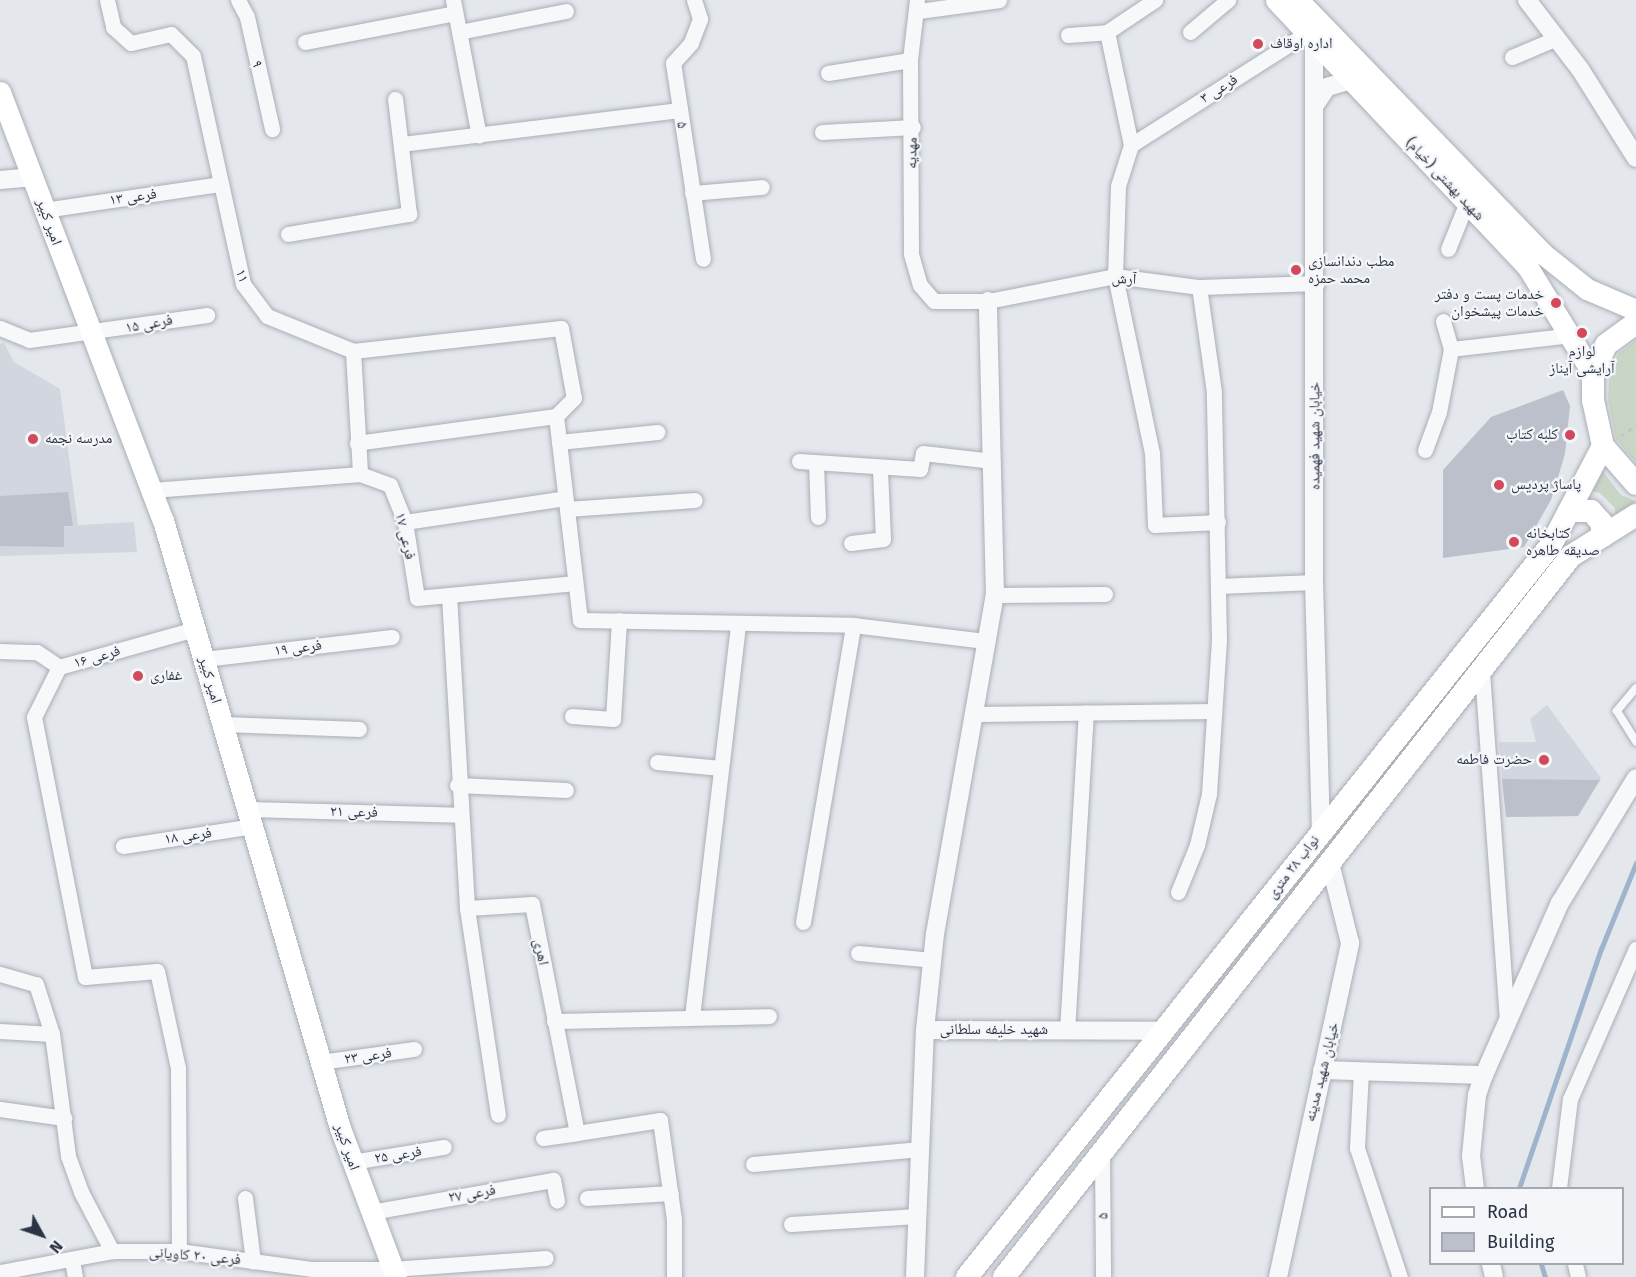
<!DOCTYPE html>
<meta charset="utf-8">
<style>
body{margin:0}
#map{position:relative;width:1636px;height:1277px;overflow:hidden;background:#e4e7ec;font-family:"Fira Sans","Noto Naskh Arabic",sans-serif}
div>[style]{position:absolute}
[style*='--x']{left:calc(var(--x)*1px);top:calc(var(--y)*1px);width:calc(var(--w)*1px);rotate:calc(var(--a)*1deg)}
.built>*{inset:0;background:#d2d6de}
.green>*{inset:0;background:#c9d6c5}
.stream>*{height:5px;margin:-2.5px;padding:0 2.5px;transform-origin:2.5px;border-radius:2.5px;background:#9fb4cc}
.building>*{inset:0;background:#bbc0ca}
.path>*{height:3px;margin-top:-1.5px;transform-origin:0;background:repeating-linear-gradient(90deg,#c2c5cb 0 4.5px,transparent 0 9px)}
.roads{filter:drop-shadow(0 0 2px #a9aeb7) drop-shadow(0 0 2px #a9aeb7)}
.service>*{height:8px;margin:-4px;padding:0 4px;transform-origin:4px;border-radius:4px;background:#f7f8fa}
.minor>*{height:15px;margin:-7.5px;padding:0 7.5px;transform-origin:7.5px;border-radius:7.5px;background:#f7f8fa}
.tertiary>*{height:18px;margin:-9px;padding:0 9px;transform-origin:9px;border-radius:9px;background:#f7f8fa}
.secondary>*{height:21px;margin:-10.5px;padding:0 10.5px;transform-origin:10.5px;border-radius:10.5px;background:#fff}
.primary>*{height:22px;margin:-11px;padding:0 11px;transform-origin:11px;border-radius:11px;background:#fff}
.dots>*{width:16px;height:16px;translate:-50% -50%;box-sizing:border-box;border:3px solid #f4f6f9;border-radius:50%}
span{translate:-50% -50%;white-space:nowrap;text-align:center;line-height:1.15;-webkit-text-stroke:4.5px #f4f6f9;paint-order:stroke}
.poi-label{font-size:15px;color:#2b3445}
.left{translate:0 -50%;text-align:left}
.right{translate:-100% -50%;text-align:right}
.street-label{font-size:15px;color:#2b3445}
.legend{position:absolute;left:1429px;top:1187px;width:195px;height:78px;box-sizing:border-box;background:#f4f6f9;border:2px solid #a4a8b1;margin:0;padding:8px 10px;list-style:none;font-size:18px;color:#2b3445}
.legend li{display:flex;align-items:center;gap:12px;height:30px}
.legend b{width:30px;border:2px solid #a4a8b1}
.north{position:absolute;left:12px;top:1205px;width:60px;height:60px;-webkit-text-stroke:4px #f4f6f9;paint-order:stroke;rotate:130deg;font-size:16px;font-weight:700;line-height:24px;text-align:center;color:#2b3445}
.north::after{content:'';display:block;margin:auto;width:21px;height:27px;background:#2b3445;clip-path:polygon(50% 0,100% 100%,50% 72%,0 100%)}
</style>
<div id="map">
<div class="built">
<i style="clip-path:polygon(4px 343px,14px 362px,60px 389px,78px 525px,134px 522px,137px 552px,0 556px,0 344px)"></i>
<i style="clip-path:polygon(1547px 705px,1601px 778px,1578px 816px,1506px 817px,1499px 742px,1536px 742px,1530px 719px)"></i>
</div>
<div class="green">
<i style="clip-path:polygon(1636px 340px,1636px 463px,1616px 439px,1608px 400px,1609px 377px,1618px 354px)"></i>
<i style="clip-path:polygon(1601px 469px,1621px 495px,1636px 501px,1617px 519px,1614px 507px,1600px 493px,1588px 490px)"></i>
</div>
<div class="stream">
<i style="--x:1519;--y:1188;--w:253;--a:-71.1"></i>
<i style="--x:1601;--y:949;--w:93;--a:-67.9"></i>
<i style="--x:1541;--y:1264;--w:14;--a:73"></i>
</div>
<div class="building">
<i style="clip-path:polygon(1563px 390px,1570px 406px,1565px 454px,1551px 500px,1524px 547px,1443px 558px,1443px 470px,1491px 417px)"></i>
<i style="clip-path:polygon(68px 492px,73px 526px,64px 526px,64px 547px,0 546px,0 496px)"></i>
<i style="clip-path:polygon(1502px 779px,1600px 780px,1578px 816px,1506px 817px)"></i>
</div>
<div class="path">
<i style="--x:1621;--y:436;--w:19;--a:-36"></i>
</div>
<div class="roads">
<div class="service">
<i style="--x:1636;--y:688;--w:30;--a:130"></i>
<i style="--x:1617;--y:711;--w:36;--a:58"></i>
</div>
<div class="minor">
<i style="--x:107;--y:0;--w:28;--a:77"></i>
<i style="--x:113;--y:27;--w:24;--a:42"></i>
<i style="--x:131;--y:43;--w:41;--a:-12.7"></i>
<i style="--x:171;--y:34;--w:31;--a:45"></i>
<i style="--x:193;--y:56;--w:233;--a:77.6"></i>
<i style="--x:243;--y:284;--w:40;--a:53"></i>
<i style="--x:267;--y:316;--w:93;--a:22.1"></i>
<i style="--x:353;--y:351;--w:209;--a:-6.3"></i>
<i style="--x:561;--y:328;--w:71;--a:79.5"></i>
<i style="--x:574;--y:398;--w:25;--a:135"></i>
<i style="--x:556;--y:416;--w:201;--a:172.3"></i>
<i style="--x:238;--y:0;--w:19;--a:62"></i>
<i style="--x:247;--y:17;--w:115;--a:77.4"></i>
<i style="--x:453;--y:0;--w:138;--a:79.2"></i>
<i style="--x:694;--y:0;--w:20;--a:72"></i>
<i style="--x:700;--y:19;--w:26;--a:111"></i>
<i style="--x:691;--y:43;--w:27;--a:132"></i>
<i style="--x:673;--y:63;--w:198;--a:81.3"></i>
<i style="--x:917;--y:0;--w:60;--a:96.7"></i>
<i style="--x:910;--y:60;--w:194;--a:89.7"></i>
<i style="--x:911;--y:254;--w:32;--a:74"></i>
<i style="--x:920;--y:285;--w:21;--a:49"></i>
<i style="--x:934;--y:301;--w:54;--a:0"></i>
<i style="--x:988;--y:301;--w:129;--a:-11.1"></i>
<i style="--x:1115;--y:276;--w:85;--a:7.5"></i>
<i style="--x:1199;--y:287;--w:118;--a:-1.9"></i>
<i style="--x:919;--y:11;--w:81;--a:-7.8"></i>
<i style="--x:459;--y:32;--w:109;--a:-11.1"></i>
<i style="--x:1107;--y:32;--w:116;--a:78"></i>
<i style="--x:1131;--y:145;--w:43;--a:107.6"></i>
<i style="--x:1118;--y:186;--w:90;--a:91.9"></i>
<i style="--x:1115;--y:276;--w:181;--a:78.2"></i>
<i style="--x:1152;--y:453;--w:72;--a:87.6"></i>
<i style="--x:1155;--y:525;--w:63;--a:-2.7"></i>
<i style="--x:1190;--y:32;--w:50;--a:-40.1"></i>
<i style="--x:1068;--y:35;--w:39;--a:-4"></i>
<i style="--x:1107;--y:32;--w:58;--a:-33.7"></i>
<i style="--x:305;--y:42;--w:153;--a:-10.9"></i>
<i style="--x:1512;--y:57;--w:49;--a:-22.9"></i>
<i style="--x:828;--y:73;--w:83;--a:-9"></i>
<i style="--x:822;--y:132;--w:91;--a:-3.1"></i>
<i style="--x:402;--y:144;--w:280;--a:-7"></i>
<i style="--x:1131;--y:145;--w:209;--a:-32.5"></i>
<i style="--x:692;--y:193;--w:70;--a:-4.9"></i>
<i style="--x:44;--y:210;--w:179;--a:-8.4"></i>
<i style="--x:288;--y:234;--w:123;--a:-9.4"></i>
<i style="--x:409;--y:214;--w:116;--a:-96.9"></i>
<i style="--x:1448;--y:249;--w:51;--a:-68"></i>
<i style="--x:0;--y:328;--w:31;--a:22"></i>
<i style="--x:29;--y:340;--w:180;--a:-8"></i>
<i style="--x:1451;--y:349;--w:122;--a:-6.6"></i>
<i style="--x:353;--y:351;--w:123;--a:86.7"></i>
<i style="--x:556;--y:416;--w:205;--a:83.3"></i>
<i style="--x:580;--y:620;--w:273;--a:1"></i>
<i style="--x:853;--y:625;--w:133;--a:6.9"></i>
<i style="--x:559;--y:442;--w:99;--a:-5.8"></i>
<i style="--x:1425;--y:450;--w:40;--a:-69.8"></i>
<i style="--x:1439;--y:412;--w:64;--a:-79.2"></i>
<i style="--x:1451;--y:349;--w:29;--a:-106"></i>
<i style="--x:799;--y:461;--w:121;--a:3.8"></i>
<i style="--x:920;--y:469;--w:16;--a:-79"></i>
<i style="--x:923;--y:453;--w:70;--a:6.5"></i>
<i style="--x:816;--y:463;--w:54;--a:87.9"></i>
<i style="--x:152;--y:490;--w:209;--a:-4.4"></i>
<i style="--x:360;--y:474;--w:32;--a:20"></i>
<i style="--x:390;--y:485;--w:40;--a:68"></i>
<i style="--x:405;--y:522;--w:77;--a:81"></i>
<i style="--x:417;--y:598;--w:159;--a:-5.4"></i>
<i style="--x:567;--y:509;--w:128;--a:-4"></i>
<i style="--x:405;--y:522;--w:162;--a:-8.5"></i>
<i style="--x:851;--y:543;--w:32;--a:-7"></i>
<i style="--x:883;--y:539;--w:70;--a:-92.5"></i>
<i style="--x:1218;--y:586;--w:96;--a:-2.4"></i>
<i style="--x:449;--y:595;--w:314;--a:86.7"></i>
<i style="--x:467;--y:908;--w:65;--a:-3.5"></i>
<i style="--x:532;--y:904;--w:233;--a:78.9"></i>
<i style="--x:577;--y:1133;--w:84;--a:-8.9"></i>
<i style="--x:660;--y:1120;--w:100;--a:82"></i>
<i style="--x:674;--y:1219;--w:58;--a:90"></i>
<i style="--x:995;--y:595;--w:110;--a:-0.5"></i>
<i style="--x:0;--y:651;--w:37;--a:2"></i>
<i style="--x:37;--y:652;--w:27;--a:34"></i>
<i style="--x:59;--y:667;--w:141;--a:-15.6"></i>
<i style="--x:204;--y:659;--w:189;--a:-6.7"></i>
<i style="--x:59;--y:667;--w:56;--a:116.6"></i>
<i style="--x:34;--y:717;--w:265;--a:78.9"></i>
<i style="--x:85;--y:977;--w:72;--a:-4.8"></i>
<i style="--x:157;--y:971;--w:99;--a:77.8"></i>
<i style="--x:178;--y:1068;--w:183;--a:89.7"></i>
<i style="--x:1482;--y:672;--w:349;--a:85.9"></i>
<i style="--x:976;--y:714;--w:238;--a:-0.7"></i>
<i style="--x:572;--y:716;--w:41;--a:4.2"></i>
<i style="--x:613;--y:719;--w:99;--a:-86.5"></i>
<i style="--x:223;--y:724;--w:136;--a:2.1"></i>
<i style="--x:657;--y:762;--w:64;--a:5.4"></i>
<i style="--x:457;--y:785;--w:109;--a:2.6"></i>
<i style="--x:249;--y:809;--w:209;--a:1.6"></i>
<i style="--x:123;--y:846;--w:132;--a:-8.7"></i>
<i style="--x:1178;--y:892;--w:51;--a:-68"></i>
<i style="--x:1197;--y:845;--w:52;--a:-76.8"></i>
<i style="--x:1209;--y:794;--w:154;--a:-86.3"></i>
<i style="--x:1219;--y:640;--w:248;--a:-91.2"></i>
<i style="--x:1214;--y:392;--w:106;--a:-98.1"></i>
<i style="--x:467;--y:908;--w:209;--a:81.5"></i>
<i style="--x:803;--y:922;--w:301;--a:-80.4"></i>
<i style="--x:858;--y:953;--w:75;--a:5.3"></i>
<i style="--x:0;--y:974;--w:37;--a:16"></i>
<i style="--x:36;--y:984;--w:52;--a:72.3"></i>
<i style="--x:52;--y:1034;--w:123;--a:82.5"></i>
<i style="--x:68;--y:1156;--w:38;--a:70"></i>
<i style="--x:81;--y:1192;--w:67;--a:62.3"></i>
<i style="--x:692;--y:1017;--w:395;--a:-83.3"></i>
<i style="--x:554;--y:1021;--w:215;--a:-1.3"></i>
<i style="--x:0;--y:1031;--w:52;--a:3.3"></i>
<i style="--x:1067;--y:1031;--w:319;--a:-86.6"></i>
<i style="--x:321;--y:1062;--w:94;--a:-8"></i>
<i style="--x:1361;--y:1071;--w:77;--a:93"></i>
<i style="--x:1357;--y:1148;--w:136;--a:71.6"></i>
<i style="--x:0;--y:1109;--w:65;--a:8"></i>
<i style="--x:543;--y:1138;--w:34;--a:-8"></i>
<i style="--x:1102;--y:1155;--w:122;--a:89.5"></i>
<i style="--x:352;--y:1162;--w:93;--a:-9.3"></i>
<i style="--x:753;--y:1164;--w:168;--a:-5.1"></i>
<i style="--x:1559;--y:1188;--w:90;--a:-83"></i>
<i style="--x:1570;--y:1099;--w:164;--a:-66.3"></i>
<i style="--x:245;--y:1198;--w:64;--a:82.8"></i>
<i style="--x:587;--y:1198;--w:84;--a:-3.4"></i>
<i style="--x:371;--y:1212;--w:185;--a:-10"></i>
<i style="--x:553;--y:1180;--w:21;--a:79"></i>
<i style="--x:791;--y:1224;--w:126;--a:-3.6"></i>
<i style="--x:72;--y:1260;--w:17;--a:80"></i>
<i style="--x:1575;--y:1264;--w:13;--a:77"></i>
<i style="--x:0;--y:1272;--w:114;--a:-10.6"></i>
<i style="--x:112;--y:1251;--w:67;--a:0"></i>
<i style="--x:179;--y:1251;--w:135;--a:7.7"></i>
<i style="--x:313;--y:1269;--w:79;--a:0"></i>
<i style="--x:392;--y:1269;--w:154;--a:-4.1"></i>
</div>
<div class="tertiary">
<i style="--x:1527;--y:0;--w:87;--a:52.5"></i>
<i style="--x:1580;--y:69;--w:105;--a:57.8"></i>
<i style="--x:1314;--y:42;--w:540;--a:90"></i>
<i style="--x:1314;--y:582;--w:249;--a:88.4"></i>
<i style="--x:1315;--y:105;--w:22;--a:-56"></i>
<i style="--x:1327;--y:87;--w:25;--a:-16"></i>
<i style="--x:0;--y:180;--w:32;--a:-5"></i>
<i style="--x:925;--y:1030;--w:240;--a:0.2"></i>
<i style="--x:1322;--y:1070;--w:162;--a:1.8"></i>
<i style="--x:1475;--y:1188;--w:32;--a:-97"></i>
<i style="--x:1471;--y:1156;--w:61;--a:-84.4"></i>
<i style="--x:1477;--y:1095;--w:21;--a:-71"></i>
<i style="--x:1484;--y:1075;--w:188;--a:-66.2"></i>
<i style="--x:1560;--y:903;--w:146;--a:-58.7"></i>
<i style="--x:1491;--y:1264;--w:13;--a:77"></i>
<i style="--x:915;--y:1277;--w:247;--a:-87.7"></i>
<i style="--x:925;--y:1030;--w:97;--a:-84.1"></i>
<i style="--x:935;--y:934;--w:344;--a:-80"></i>
<i style="--x:995;--y:595;--w:294;--a:-91.4"></i>
<i style="--x:1278;--y:1277;--w:342;--a:-77.8"></i>
<i style="--x:1350;--y:943;--w:78;--a:-104"></i>
</div>
<div class="secondary">
<i style="--x:1276;--y:0;--w:366;--a:46.7"></i>
<i style="--x:1527;--y:266;--w:127;--a:58.6"></i>
<i style="--x:1298;--y:0;--w:351;--a:46"></i>
<i style="--x:1542;--y:253;--w:58;--a:38.7"></i>
<i style="--x:1587;--y:289;--w:53;--a:23.2"></i>
<i style="--x:0;--y:92;--w:458;--a:69.2"></i>
<i style="--x:163;--y:520;--w:633;--a:73.77"></i>
<i style="--x:340;--y:1128;--w:159;--a:69.4"></i>
</div>
<div class="primary">
<i style="--x:1636;--y:323;--w:37;--a:144"></i>
<i style="--x:1606;--y:345;--w:32;--a:114"></i>
<i style="--x:1593;--y:374;--w:26;--a:90"></i>
<i style="--x:1593;--y:400;--w:47;--a:77.7"></i>
<i style="--x:1603;--y:446;--w:50;--a:49"></i>
<i style="--x:1569;--y:511;--w:22;--a:0"></i>
<i style="--x:1591;--y:511;--w:15;--a:48"></i>
<i style="--x:1601;--y:522;--w:14;--a:82"></i>
<i style="--x:967;--y:1277;--w:936;--a:-51.42"></i>
<i style="--x:1551;--y:545;--w:112;--a:-62.3"></i>
<i style="--x:1004;--y:1277;--w:917;--a:-51.82"></i>
<i style="--x:1571;--y:556;--w:77;--a:-32.2"></i>
</div>
</div>
<div class="dots">
<i style="left:1258px;top:44px;background:#d1495b"></i>
<i style="left:1296px;top:270px;background:#d1495b"></i>
<i style="left:1556px;top:303px;background:#d1495b"></i>
<i style="left:1582px;top:333px;background:#d1495b"></i>
<i style="left:1570px;top:435px;background:#d1495b"></i>
<i style="left:33px;top:439px;background:#d1495b"></i>
<i style="left:1499px;top:485px;background:#d1495b"></i>
<i style="left:1514px;top:542px;background:#d1495b"></i>
<i style="left:138px;top:676px;background:#d1495b"></i>
<i style="left:1544px;top:760px;background:#d1495b"></i>
</div>
<div class="poi-label">
<span class="left" style="left:1270px;top:44px">اداره اوقاف</span>
<span class="left" style="left:1308px;top:270px">مطب دندانسازی<br>محمد حمزه</span>
<span class="right" style="left:1544px;top:303px">خدمات پست و دفتر<br>خدمات پیشخوان</span>
<span style="left:1582px;top:360px">لوازم<br>آرایشی آیناز</span>
<span class="right" style="left:1558px;top:435px">کلبه کتاب</span>
<span class="left" style="left:45px;top:439px">مدرسه نجمه</span>
<span class="left" style="left:1511px;top:485px">پاساژ پردیس</span>
<span class="left" style="left:1526px;top:542px">کتابخانه<br>صدیقه طاهره</span>
<span class="left" style="left:150px;top:676px">غفاری</span>
<span class="right" style="left:1532px;top:760px">حضرت فاطمه</span>
</div>
<div class="street-label">
<span style="left:257px;top:64px;rotate:79deg">۹</span>
<span style="left:1219px;top:89px;rotate:-32deg">فرعی ۳</span>
<span style="left:682px;top:125px;rotate:82deg">۵</span>
<span style="left:912px;top:153px;rotate:-89deg">مهدیه</span>
<span style="left:1445px;top:179px;rotate:47deg">شهید بهشتی (خیام)</span>
<span style="left:133px;top:197px;rotate:-8deg">فرعی ۱۳</span>
<span style="left:49px;top:222px;rotate:70deg">امیر کبیر</span>
<span style="left:242px;top:276px;rotate:72deg">۱۱</span>
<span style="left:1124px;top:279px;rotate:3deg">آرش</span>
<span style="left:149px;top:324px;rotate:-10deg">فرعی ۱۵</span>
<span style="left:1315px;top:436px;rotate:-90deg">خیابان شهید فهمیده</span>
<span style="left:405px;top:536px;rotate:77deg">فرعی ۱۷</span>
<span style="left:298px;top:648px;rotate:-7deg">فرعی ۱۹</span>
<span style="left:97px;top:657px;rotate:-16deg">فرعی ۱۶</span>
<span style="left:210px;top:680px;rotate:74deg">امیر کبیر</span>
<span style="left:354px;top:812px;rotate:1deg">فرعی ۲۱</span>
<span style="left:188px;top:836px;rotate:-8deg">فرعی ۱۸</span>
<span style="left:1293px;top:867px;rotate:-52deg">نواب ۲۸ متری</span>
<span style="left:541px;top:952px;rotate:79deg">اهری</span>
<span style="left:994px;top:1030px">شهید خلیفه سلطانی</span>
<span style="left:368px;top:1056px;rotate:-8deg">فرعی ۲۳</span>
<span style="left:1322px;top:1072px;rotate:-76deg">خیابان شهید مدینه</span>
<span style="left:347px;top:1147px;rotate:71deg">امیر کبیر</span>
<span style="left:398px;top:1155px;rotate:-9deg">فرعی ۲۵</span>
<span style="left:472px;top:1194px;rotate:-10deg">فرعی ۲۷</span>
<span style="left:1103px;top:1216px;rotate:-91deg">۵</span>
<span style="left:195px;top:1256px;rotate:5deg">فرعی ۲۰ کاویانی</span>
</div>
<ul class="legend">
<li><b style="height:8px;background:#fff"></b>Road</li>
<li><b style="height:16px;background:#bbc0ca"></b>Building</li>
</ul>
<div class="north">N</div>
</div>
